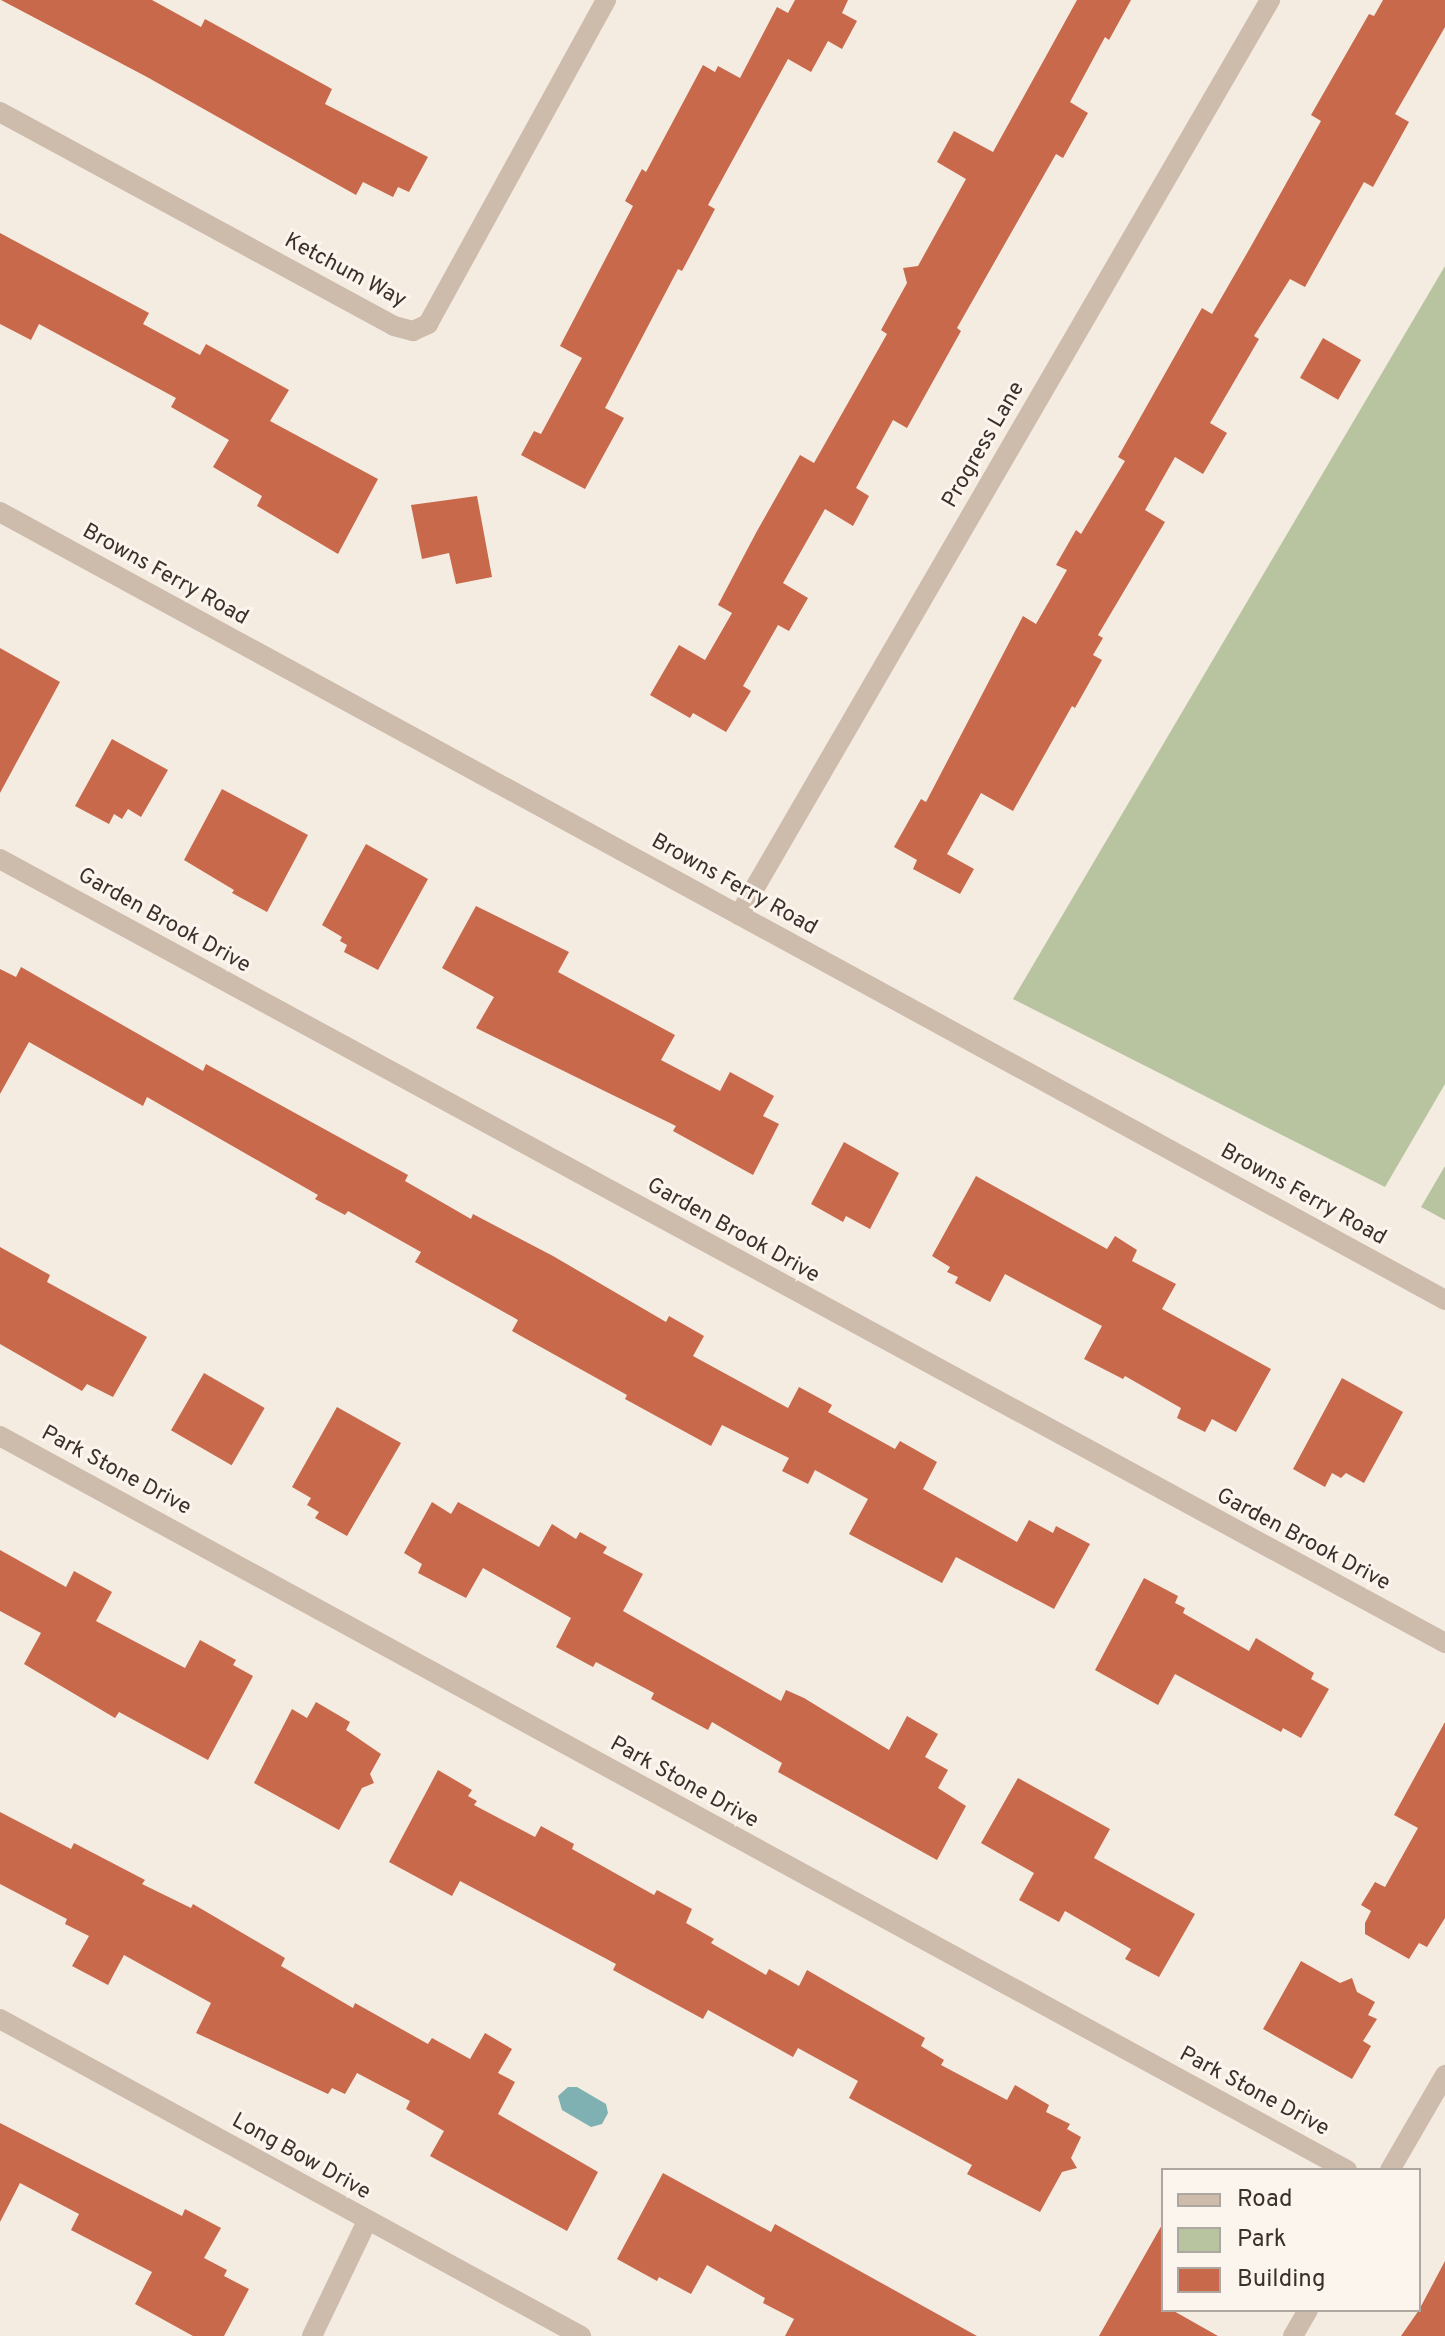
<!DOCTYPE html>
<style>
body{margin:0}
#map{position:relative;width:1445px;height:2336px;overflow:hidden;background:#f4ebe1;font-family:Overpass,sans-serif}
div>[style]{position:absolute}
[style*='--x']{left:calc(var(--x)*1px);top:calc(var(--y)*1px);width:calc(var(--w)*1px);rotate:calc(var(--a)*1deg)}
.green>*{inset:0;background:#b8c4a0}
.water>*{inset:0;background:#7fb0b2}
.building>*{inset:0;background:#c8694b;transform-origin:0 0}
.minor>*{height:20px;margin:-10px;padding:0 10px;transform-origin:10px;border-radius:10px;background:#cdbbac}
.tertiary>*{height:20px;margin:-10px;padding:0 10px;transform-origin:10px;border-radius:10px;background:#cdbbac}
span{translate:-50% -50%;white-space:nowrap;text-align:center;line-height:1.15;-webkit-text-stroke:6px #fbf5ee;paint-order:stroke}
.street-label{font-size:22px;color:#3b302b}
.legend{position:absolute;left:1161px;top:2168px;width:260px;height:144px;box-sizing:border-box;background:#fbf5ee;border:2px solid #aea6a0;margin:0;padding:10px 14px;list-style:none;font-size:24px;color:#3b302b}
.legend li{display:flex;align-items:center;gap:16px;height:40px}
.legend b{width:40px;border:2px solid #aea6a0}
</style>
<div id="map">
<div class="green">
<i style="clip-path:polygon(1445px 266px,1445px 1084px,1385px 1187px,1013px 999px)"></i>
<i style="clip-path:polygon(1445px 1166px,1445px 1220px,1421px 1207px)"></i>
</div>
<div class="water">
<i style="clip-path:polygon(568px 2087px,577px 2087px,606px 2104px,608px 2113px,602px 2124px,591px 2127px,562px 2110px,558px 2096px)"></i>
</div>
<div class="building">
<i style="clip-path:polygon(1px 0,152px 0,201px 27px,205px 19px,332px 89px,325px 104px,428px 157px,409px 192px,398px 187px,393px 197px,363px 182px,356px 195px,147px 77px)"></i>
<i style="clip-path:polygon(795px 0,848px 0,842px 13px,857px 21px,842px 49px,828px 41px,811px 72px,788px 59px,708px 205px,715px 209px,682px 271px,678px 269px,605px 408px,624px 418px,585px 489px,521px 455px,534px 431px,541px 434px,582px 358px,560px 346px,633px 206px,625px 201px,642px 169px,646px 172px,703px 65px,715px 72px,718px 66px,740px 78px,777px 7px,788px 13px)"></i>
<i style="clip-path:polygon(1077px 0,1131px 0,1109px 40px,1105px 37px,1070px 102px,1088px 113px,1063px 158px,1056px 154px,957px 328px,961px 331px,907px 428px,893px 420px,856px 488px,869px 496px,853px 526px,825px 509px,783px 583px,808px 598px,789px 631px,778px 625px,743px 686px,751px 691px,726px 732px,693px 713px,690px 718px,650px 695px,679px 645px,705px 660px,732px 613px,718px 605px,757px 531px,800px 455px,814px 463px,887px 334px,881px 330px,907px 283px,903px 268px,918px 266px,966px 179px,937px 162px,954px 131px,993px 152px)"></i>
<i style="clip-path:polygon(1383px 0,1445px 0,1445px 27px,1395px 114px,1409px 122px,1373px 187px,1364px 182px,1305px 287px,1290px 279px,1254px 336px,1259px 339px,1210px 423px,1227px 433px,1203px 474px,1175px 457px,1145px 510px,1165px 522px,1098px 635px,1103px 638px,1093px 655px,1102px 660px,1075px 708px,1072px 706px,1013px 811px,981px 793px,947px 854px,974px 869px,960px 894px,913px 869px,917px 860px,894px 847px,921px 799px,926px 802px,1023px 616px,1036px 624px,1067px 570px,1056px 565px,1076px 530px,1081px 534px,1125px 461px,1118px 457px,1202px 308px,1212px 314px,1250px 248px,1321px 121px,1311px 115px,1369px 14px,1374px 16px)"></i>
<i style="clip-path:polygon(0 233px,149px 313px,143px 324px,200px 355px,206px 344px,289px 390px,270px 421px,378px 479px,338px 554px,257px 506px,262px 496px,213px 467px,229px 440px,171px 407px,176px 398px,39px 324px,31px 340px,0 324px)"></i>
<i style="left:1323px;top:338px;width:44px;height:46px;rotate:30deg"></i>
<i style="clip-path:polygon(477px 496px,492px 577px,456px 584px,449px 553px,422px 559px,411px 505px)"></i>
<i style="clip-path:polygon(0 648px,60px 682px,0 793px)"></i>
<i style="clip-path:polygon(112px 739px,168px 770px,141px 817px,128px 809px,122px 819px,114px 814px,109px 824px,75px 806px)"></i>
<i style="clip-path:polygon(222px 789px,308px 835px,267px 912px,232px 893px,234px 890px,184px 860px)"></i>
<i style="clip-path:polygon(366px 844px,428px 879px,378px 970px,344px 952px,347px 945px,340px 941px,342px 937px,322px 925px)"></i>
<i style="clip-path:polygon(476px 906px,569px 952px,558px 972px,675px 1035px,661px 1060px,720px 1091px,730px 1072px,774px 1096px,763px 1116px,779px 1124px,753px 1175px,673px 1131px,676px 1126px,476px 1028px,494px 997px,442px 968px)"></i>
<i style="clip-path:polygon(21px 967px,203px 1071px,206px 1064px,408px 1175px,405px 1181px,471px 1219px,473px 1214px,553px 1256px,666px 1322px,669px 1316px,704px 1336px,693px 1356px,788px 1408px,799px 1387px,832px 1405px,828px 1412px,895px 1449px,900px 1441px,937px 1462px,923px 1489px,1017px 1542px,1029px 1520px,1053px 1533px,1056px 1526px,1090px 1544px,1054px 1609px,956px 1557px,942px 1583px,849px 1534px,868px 1499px,815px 1470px,808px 1484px,782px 1471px,789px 1458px,722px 1425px,711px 1446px,625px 1399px,627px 1395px,512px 1331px,518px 1320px,415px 1262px,421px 1252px,348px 1211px,345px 1215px,315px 1199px,318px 1195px,147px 1097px,143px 1106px,29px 1042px,0 1094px,0 969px,16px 977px)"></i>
<i style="clip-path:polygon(844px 1142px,899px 1173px,870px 1229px,846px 1216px,843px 1222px,811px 1204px)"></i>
<i style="clip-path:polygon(976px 1176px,1107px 1249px,1115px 1236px,1137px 1250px,1132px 1261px,1176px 1284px,1162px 1309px,1271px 1369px,1236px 1432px,1212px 1419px,1205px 1432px,1177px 1418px,1181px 1408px,1125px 1376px,1123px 1379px,1084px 1359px,1102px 1326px,1005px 1274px,990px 1302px,955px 1283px,958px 1277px,947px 1272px,950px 1267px,932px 1256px)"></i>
<i style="clip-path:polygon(0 1247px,50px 1275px,47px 1282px,147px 1337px,113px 1397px,87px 1384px,82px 1391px,0 1344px)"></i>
<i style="left:204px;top:1373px;width:70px;height:66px;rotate:30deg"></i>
<i style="clip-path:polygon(1342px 1378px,1403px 1412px,1364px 1483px,1346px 1473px,1341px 1478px,1332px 1473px,1325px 1487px,1293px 1469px)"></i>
<i style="clip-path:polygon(337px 1407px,401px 1443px,347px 1536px,315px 1518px,319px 1512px,307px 1505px,311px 1498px,292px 1487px)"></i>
<i style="clip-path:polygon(432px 1502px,451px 1514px,458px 1502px,539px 1547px,552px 1524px,576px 1539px,580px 1532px,607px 1547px,603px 1553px,643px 1574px,623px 1611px,781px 1701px,786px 1690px,804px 1698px,889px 1750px,907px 1716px,938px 1734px,925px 1757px,948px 1770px,938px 1788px,966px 1806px,937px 1860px,778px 1772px,782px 1763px,712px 1722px,708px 1730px,651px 1699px,654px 1693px,596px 1662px,593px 1667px,556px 1647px,571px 1618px,483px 1568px,466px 1598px,418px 1573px,422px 1564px,404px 1553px)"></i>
<i style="clip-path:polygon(0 1550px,66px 1587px,74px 1571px,112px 1592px,96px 1621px,185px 1668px,200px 1640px,236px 1660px,233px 1665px,253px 1676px,208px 1760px,119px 1712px,115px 1718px,24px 1664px,41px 1633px,0 1611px)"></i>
<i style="clip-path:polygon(1144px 1578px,1178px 1596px,1175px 1603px,1185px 1608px,1183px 1613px,1249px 1651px,1256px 1638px,1314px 1673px,1311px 1679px,1329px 1689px,1301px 1738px,1283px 1728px,1281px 1732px,1175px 1674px,1158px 1705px,1095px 1670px)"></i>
<i style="clip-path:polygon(316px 1702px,350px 1722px,346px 1730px,381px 1754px,370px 1774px,374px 1783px,362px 1788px,339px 1830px,254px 1783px,292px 1709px,307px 1718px)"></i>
<i style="clip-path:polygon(1445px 1722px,1445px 1918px,1427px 1947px,1419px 1943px,1409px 1959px,1365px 1934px,1365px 1923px,1371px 1911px,1361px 1905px,1375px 1882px,1385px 1887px,1418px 1828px,1394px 1815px)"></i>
<i style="clip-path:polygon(438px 1770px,472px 1790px,468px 1796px,477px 1801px,474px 1805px,535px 1837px,541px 1826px,574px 1844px,572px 1849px,654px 1895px,657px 1890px,692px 1909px,686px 1923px,714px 1939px,711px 1943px,766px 1975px,769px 1969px,799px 1986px,807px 1970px,925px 2038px,921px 2046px,944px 2060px,941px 2065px,1007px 2100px,1015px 2085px,1049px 2105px,1046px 2112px,1070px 2124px,1067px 2129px,1081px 2137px,1071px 2158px,1077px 2168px,1062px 2172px,1040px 2212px,967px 2174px,972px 2165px,849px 2098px,858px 2081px,798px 2048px,793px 2057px,708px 2010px,703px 2019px,613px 1970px,616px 1964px,460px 1881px,452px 1896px,389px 1862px)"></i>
<i style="clip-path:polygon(1018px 1778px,1110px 1829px,1094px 1858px,1195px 1914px,1159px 1977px,1125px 1959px,1131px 1949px,1065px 1911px,1059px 1922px,1019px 1900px,1034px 1873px,981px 1843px)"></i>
<i style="clip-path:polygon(0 1812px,71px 1849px,74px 1843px,145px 1880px,142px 1884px,191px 1908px,193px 1904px,285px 1958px,281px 1966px,353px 2008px,355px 2003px,428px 2044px,432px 2038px,470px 2059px,485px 2033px,512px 2049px,498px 2073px,515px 2082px,498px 2114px,598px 2172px,567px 2231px,430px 2156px,444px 2131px,406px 2109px,410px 2101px,357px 2073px,345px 2094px,332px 2088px,328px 2094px,196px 2033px,211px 2003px,124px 1955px,108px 1985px,72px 1966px,89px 1936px,65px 1924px,67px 1919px,0 1884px)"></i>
<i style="clip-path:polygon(1301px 1961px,1340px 1983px,1352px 1978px,1357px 1992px,1375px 2002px,1368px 2015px,1377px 2019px,1363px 2041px,1371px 2046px,1352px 2079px,1263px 2029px)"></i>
<i style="clip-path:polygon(0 2123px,182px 2216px,185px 2209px,221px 2228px,204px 2258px,227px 2270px,224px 2276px,249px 2289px,224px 2336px,193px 2336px,135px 2304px,152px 2272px,71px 2230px,79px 2214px,20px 2183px,0 2222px)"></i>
<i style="clip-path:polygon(663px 2173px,771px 2232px,775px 2224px,977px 2336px,785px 2336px,794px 2319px,763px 2303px,765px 2298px,707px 2265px,691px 2294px,659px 2277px,657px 2281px,617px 2259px)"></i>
<i style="clip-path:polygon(1163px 2223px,1163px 2310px,1172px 2310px,1218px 2336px,1099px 2336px)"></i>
<i style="clip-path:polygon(1445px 2261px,1445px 2336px,1401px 2336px,1419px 2310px)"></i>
</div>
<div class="minor">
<i style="--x:0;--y:112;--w:448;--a:28.5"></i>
<i style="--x:394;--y:326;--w:20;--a:15"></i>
<i style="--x:413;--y:331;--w:17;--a:-25"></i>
<i style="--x:428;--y:324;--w:370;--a:-61.2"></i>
<i style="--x:0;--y:859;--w:1644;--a:28.48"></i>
<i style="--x:739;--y:915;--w:1058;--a:-59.87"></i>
<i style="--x:0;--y:1436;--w:1534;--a:28.59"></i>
<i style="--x:0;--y:2019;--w:662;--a:28.62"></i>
<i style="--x:1390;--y:2170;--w:110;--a:-59.9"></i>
<i style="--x:312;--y:2336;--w:127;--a:-64.4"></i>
<i style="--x:1293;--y:2336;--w:30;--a:-60"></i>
</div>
<div class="tertiary">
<i style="--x:0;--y:512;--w:1646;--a:28.6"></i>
</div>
<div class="street-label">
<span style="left:345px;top:271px;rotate:28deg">Ketchum Way</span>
<span style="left:984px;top:445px;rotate:-60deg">Progress Lane</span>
<span style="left:165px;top:575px;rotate:29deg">Browns Ferry Road</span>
<span style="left:734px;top:885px;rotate:29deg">Browns Ferry Road</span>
<span style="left:164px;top:921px;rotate:29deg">Garden Brook Drive</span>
<span style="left:1303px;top:1195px;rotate:29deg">Browns Ferry Road</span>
<span style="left:733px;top:1231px;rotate:29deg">Garden Brook Drive</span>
<span style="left:116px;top:1471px;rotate:28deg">Park Stone Drive</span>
<span style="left:1303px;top:1540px;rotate:28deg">Garden Brook Drive</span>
<span style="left:684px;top:1783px;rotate:29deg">Park Stone Drive</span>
<span style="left:1254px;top:2092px;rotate:28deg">Park Stone Drive</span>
<span style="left:301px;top:2157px;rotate:29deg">Long Bow Drive</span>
</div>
<ul class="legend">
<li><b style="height:10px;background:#cdbbac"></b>Road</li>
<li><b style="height:22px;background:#b8c4a0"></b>Park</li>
<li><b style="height:22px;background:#c8694b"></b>Building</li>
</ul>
</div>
